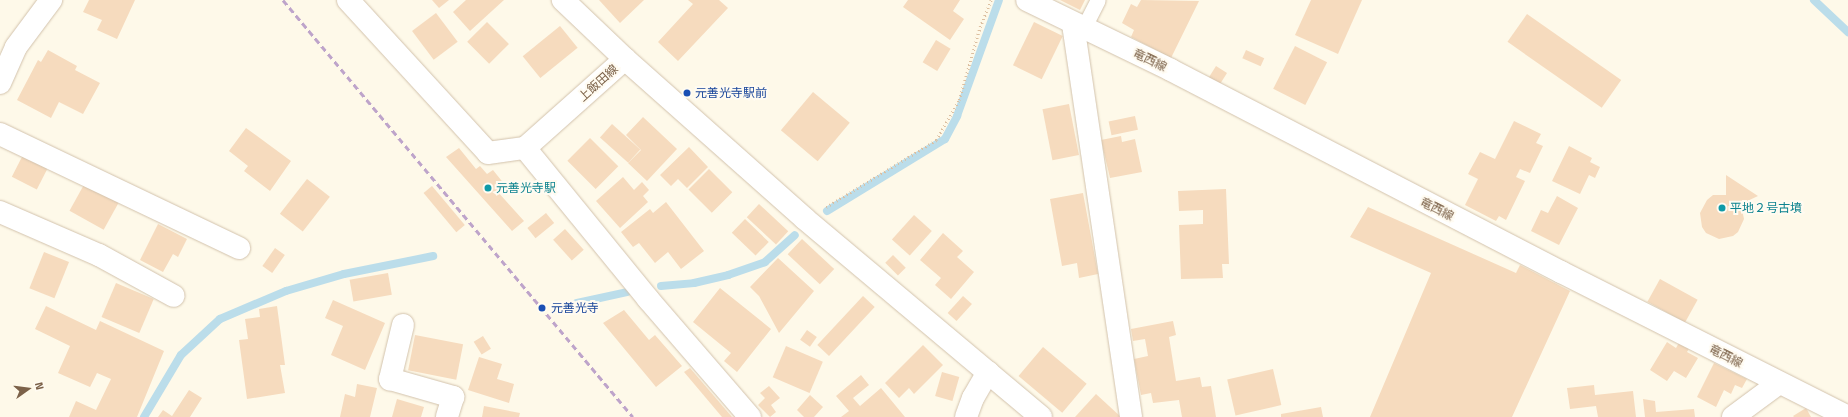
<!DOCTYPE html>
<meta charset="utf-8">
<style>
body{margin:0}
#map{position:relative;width:1848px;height:417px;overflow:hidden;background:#fef9e9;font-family:"Titillium Web","Noto Sans JP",sans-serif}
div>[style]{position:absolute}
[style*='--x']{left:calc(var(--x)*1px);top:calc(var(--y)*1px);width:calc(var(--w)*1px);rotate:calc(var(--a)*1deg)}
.stream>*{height:8px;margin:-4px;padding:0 4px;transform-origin:4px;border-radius:4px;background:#bbddea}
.building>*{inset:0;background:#f6dbbe;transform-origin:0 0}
.path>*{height:2.5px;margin-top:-1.25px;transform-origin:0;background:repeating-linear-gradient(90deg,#dcbfa0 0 1px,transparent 0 4px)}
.roads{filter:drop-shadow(0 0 1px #d2c2ac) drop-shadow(0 0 1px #d2c2ac)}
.lane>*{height:15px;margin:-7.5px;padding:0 7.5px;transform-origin:7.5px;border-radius:7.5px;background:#fff}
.street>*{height:22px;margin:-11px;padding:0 11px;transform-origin:11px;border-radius:11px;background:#fff}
.secondary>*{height:22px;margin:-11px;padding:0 11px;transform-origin:11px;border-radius:11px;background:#fff}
.rail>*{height:3px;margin-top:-1.5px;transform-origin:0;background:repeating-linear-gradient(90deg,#bea4ca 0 6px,transparent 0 10px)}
.dots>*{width:11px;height:11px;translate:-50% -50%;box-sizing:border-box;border:2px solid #fffbf1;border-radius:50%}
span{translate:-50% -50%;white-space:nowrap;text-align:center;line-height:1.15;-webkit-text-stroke:4px #fffbf1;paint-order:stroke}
.street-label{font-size:12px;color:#7c6249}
.transit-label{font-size:12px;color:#164399}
.left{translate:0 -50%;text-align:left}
.culture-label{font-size:12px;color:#0d838f}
.north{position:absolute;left:8px;top:369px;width:40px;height:40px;-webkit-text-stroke:3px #fffbf1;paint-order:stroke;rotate:76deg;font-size:11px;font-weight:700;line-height:16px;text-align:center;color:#7c6249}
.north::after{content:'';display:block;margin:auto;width:14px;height:18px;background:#7c6249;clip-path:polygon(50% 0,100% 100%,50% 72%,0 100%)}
</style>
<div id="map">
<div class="stream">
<i style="--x:1814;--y:0;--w:47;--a:43.3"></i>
<i style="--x:827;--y:211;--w:138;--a:-31.4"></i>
<i style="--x:945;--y:139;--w:26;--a:-62"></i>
<i style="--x:957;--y:116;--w:123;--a:-70.1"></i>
<i style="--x:661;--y:286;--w:33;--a:-5"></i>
<i style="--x:694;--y:283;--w:35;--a:-13"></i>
<i style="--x:728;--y:275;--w:39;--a:-19"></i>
<i style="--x:765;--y:262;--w:40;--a:-42"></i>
<i style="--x:577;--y:303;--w:51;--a:-12.4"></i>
<i style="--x:144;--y:417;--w:72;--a:-59.2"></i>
<i style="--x:181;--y:355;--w:53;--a:-42.7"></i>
<i style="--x:220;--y:319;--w:72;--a:-23"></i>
<i style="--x:286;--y:291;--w:60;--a:-16.3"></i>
<i style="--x:344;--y:274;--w:91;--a:-11.4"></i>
</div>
<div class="building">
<i style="clip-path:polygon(89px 0,135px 0,117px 39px,97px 30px,102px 20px,83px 12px)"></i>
<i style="clip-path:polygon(432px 0,449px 0,439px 8px)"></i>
<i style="clip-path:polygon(466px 0,504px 0,470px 31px,453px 12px)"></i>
<i style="clip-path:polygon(599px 0,644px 0,620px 23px)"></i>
<i style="clip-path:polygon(688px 0,719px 0,728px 8px,678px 61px,658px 42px,693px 4px)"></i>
<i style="clip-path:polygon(908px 0,960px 0,953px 11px,964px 19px,950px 40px,903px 7px)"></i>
<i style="clip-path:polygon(1060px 0,1085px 0,1080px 10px)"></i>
<i style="clip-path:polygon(1141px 0,1199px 1px,1171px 58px,1131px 37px,1134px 30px,1122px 23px,1131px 4px,1137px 7px)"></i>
<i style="clip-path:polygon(1311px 0,1362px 0,1338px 54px,1295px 35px)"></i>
<i style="left:436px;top:13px;width:36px;height:30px;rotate:53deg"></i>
<i style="left:1527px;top:14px;width:115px;height:34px;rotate:35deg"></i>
<i style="left:487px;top:22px;width:31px;height:28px;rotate:45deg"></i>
<i style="left:1034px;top:22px;width:32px;height:48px;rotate:26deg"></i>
<i style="left:560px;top:26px;width:28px;height:48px;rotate:51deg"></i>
<i style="left:936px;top:40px;width:17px;height:26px;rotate:31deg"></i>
<i style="left:1295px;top:46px;width:36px;height:48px;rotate:27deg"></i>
<i style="clip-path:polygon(48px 50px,77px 66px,75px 70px,100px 83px,83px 114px,59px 102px,51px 118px,17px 100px,38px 60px,41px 62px)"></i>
<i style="left:1246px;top:50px;width:20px;height:9px;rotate:24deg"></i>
<i style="left:1216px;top:66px;width:13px;height:15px;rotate:32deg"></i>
<i style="left:813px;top:92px;width:48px;height:50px;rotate:40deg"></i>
<i style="left:1069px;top:104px;width:52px;height:27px;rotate:79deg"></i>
<i style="left:1135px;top:116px;width:14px;height:27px;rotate:78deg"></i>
<i style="clip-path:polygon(643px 117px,677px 149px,647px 181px,628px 163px,641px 150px,626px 135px)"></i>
<i style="clip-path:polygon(1514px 121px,1541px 134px,1536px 143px,1543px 146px,1530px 173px,1520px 169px,1516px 177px,1525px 181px,1506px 220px,1499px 216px,1496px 221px,1465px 205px,1478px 179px,1468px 174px,1480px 152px,1495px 159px)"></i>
<i style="left:612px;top:124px;width:38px;height:18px;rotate:42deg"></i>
<i style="clip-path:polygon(246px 128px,291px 161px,270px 191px,244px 171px,248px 166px,229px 151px)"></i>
<i style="clip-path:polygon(1121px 136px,1122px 142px,1135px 139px,1142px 172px,1110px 178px,1101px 140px)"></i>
<i style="left:590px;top:138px;width:40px;height:32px;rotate:45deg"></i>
<i style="clip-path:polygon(1569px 146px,1592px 158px,1590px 162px,1600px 167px,1595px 178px,1589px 175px,1580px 194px,1552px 181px)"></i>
<i style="clip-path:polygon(689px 147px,708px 167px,687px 188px,678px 179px,671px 186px,660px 175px)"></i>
<i style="clip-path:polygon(459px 148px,476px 169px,480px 166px,487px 174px,493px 170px,505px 185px,497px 191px,524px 221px,512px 231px,446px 157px)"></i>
<i style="left:25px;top:151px;width:28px;height:29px;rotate:27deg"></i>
<i style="left:709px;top:169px;width:33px;height:29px;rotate:45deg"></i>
<i style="clip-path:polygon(1726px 175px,1758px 196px,1741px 204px,1744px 219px,1738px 232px,1733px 236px,1719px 239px,1706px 233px,1702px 227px,1700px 213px,1707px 200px,1713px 195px,1726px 195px)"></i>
<i style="clip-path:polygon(623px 177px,634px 190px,642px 182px,649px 190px,643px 196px,648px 202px,620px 228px,596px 201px)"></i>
<i style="left:307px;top:179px;width:29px;height:44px;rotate:38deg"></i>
<i style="left:86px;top:181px;width:39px;height:34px;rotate:29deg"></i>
<i style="left:432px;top:186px;width:51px;height:11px;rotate:50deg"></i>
<i style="clip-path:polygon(1226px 189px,1229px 264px,1222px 264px,1223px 278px,1181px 279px,1179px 225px,1203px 224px,1203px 210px,1179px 211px,1178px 191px)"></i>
<i style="clip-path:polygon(1083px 193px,1098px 274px,1079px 278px,1077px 263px,1062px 266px,1050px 199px)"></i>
<i style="clip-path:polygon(1557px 196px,1578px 208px,1559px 245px,1531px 231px,1541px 210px,1548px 213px)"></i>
<i style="clip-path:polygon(666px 202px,704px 251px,681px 269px,668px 252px,655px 263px,639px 243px,633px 247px,621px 232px,650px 209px,653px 213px)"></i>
<i style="left:759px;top:204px;width:40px;height:18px;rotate:43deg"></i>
<i style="clip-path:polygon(1368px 207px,1516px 273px,1520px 265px,1570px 291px,1512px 417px,1370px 417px,1431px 273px,1350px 237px)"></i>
<i style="left:546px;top:213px;width:13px;height:24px;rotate:51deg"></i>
<i style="left:914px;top:215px;width:24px;height:33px;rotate:42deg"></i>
<i style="left:745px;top:219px;width:33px;height:19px;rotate:44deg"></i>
<i style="clip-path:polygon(158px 224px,187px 239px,178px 257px,173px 254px,163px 272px,140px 260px)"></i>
<i style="left:565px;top:229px;width:28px;height:16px;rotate:48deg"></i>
<i style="clip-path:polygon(943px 233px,963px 251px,957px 257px,974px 272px,951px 299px,935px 285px,941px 278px,920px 260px)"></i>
<i style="left:802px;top:239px;width:44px;height:21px;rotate:43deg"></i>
<i style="left:275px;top:248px;width:12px;height:22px;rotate:35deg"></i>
<i style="left:44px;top:252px;width:27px;height:39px;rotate:22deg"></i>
<i style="left:893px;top:255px;width:18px;height:11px;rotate:45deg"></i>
<i style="clip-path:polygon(778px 258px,814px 291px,779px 333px,759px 296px,750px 287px)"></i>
<i style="left:388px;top:273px;width:22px;height:39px;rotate:80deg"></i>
<i style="left:1660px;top:279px;width:43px;height:26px;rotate:29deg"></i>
<i style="left:116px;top:283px;width:41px;height:37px;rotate:23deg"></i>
<i style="clip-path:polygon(720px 288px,771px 329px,737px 372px,724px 361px,731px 353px,693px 322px)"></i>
<i style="left:863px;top:296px;width:16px;height:67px;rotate:43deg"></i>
<i style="left:963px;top:296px;width:12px;height:23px;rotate:42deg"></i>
<i style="clip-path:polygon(333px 300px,385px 323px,365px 370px,331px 355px,343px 326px,325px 318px)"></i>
<i style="clip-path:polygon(46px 306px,96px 330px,100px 321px,164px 351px,137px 417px,69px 417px,76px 401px,96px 410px,111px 379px,97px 373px,90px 387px,58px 373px,70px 346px,35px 329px)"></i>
<i style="clip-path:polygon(277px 306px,285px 365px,280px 365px,285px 393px,247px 399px,239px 340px,248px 339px,245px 319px,260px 317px,259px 309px)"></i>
<i style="clip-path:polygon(624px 310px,649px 340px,655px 335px,682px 366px,656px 387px,603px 323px)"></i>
<i style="clip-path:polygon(1173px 321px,1176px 335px,1169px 337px,1176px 381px,1200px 377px,1202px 387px,1211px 386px,1216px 417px,1182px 417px,1179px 400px,1153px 403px,1151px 393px,1141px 395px,1134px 359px,1148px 356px,1145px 339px,1133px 341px,1131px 329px)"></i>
<i style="left:807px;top:330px;width:12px;height:12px;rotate:35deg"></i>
<i style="left:415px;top:335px;width:49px;height:36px;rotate:11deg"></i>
<i style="left:483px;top:336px;width:15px;height:11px;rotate:58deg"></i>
<i style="clip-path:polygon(1680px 341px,1690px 347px,1687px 352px,1698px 358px,1686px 378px,1674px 371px,1667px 381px,1650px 370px,1667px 342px,1676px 348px)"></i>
<i style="clip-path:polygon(923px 345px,943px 365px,914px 394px,909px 388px,899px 398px,885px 383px)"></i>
<i style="left:786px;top:346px;width:40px;height:34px;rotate:23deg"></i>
<i style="left:1043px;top:347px;width:57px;height:38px;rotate:40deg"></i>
<i style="clip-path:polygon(479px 357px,502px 364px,497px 379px,514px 384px,509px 403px,468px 390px)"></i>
<i style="clip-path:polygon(1714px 363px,1747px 379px,1742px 388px,1735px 385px,1731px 394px,1724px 390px,1716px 407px,1697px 397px)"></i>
<i style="clip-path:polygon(690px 368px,732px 417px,722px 417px,684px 372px)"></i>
<i style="left:1273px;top:369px;width:37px;height:47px;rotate:77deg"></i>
<i style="left:942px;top:372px;width:18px;height:25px;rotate:16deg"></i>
<i style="clip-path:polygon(861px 375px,869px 385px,853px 398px,860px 406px,881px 388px,905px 417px,841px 417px,849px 411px,836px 396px)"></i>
<i style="clip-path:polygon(357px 384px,377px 388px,370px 417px,340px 417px,345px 394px,355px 397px)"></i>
<i style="clip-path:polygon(1594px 385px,1595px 395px,1633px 391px,1636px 417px,1598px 417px,1596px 406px,1570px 409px,1567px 388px)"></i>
<i style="clip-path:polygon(769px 386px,780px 398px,771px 405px,776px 412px,770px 417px,758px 405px,765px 398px,760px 393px)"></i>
<i style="clip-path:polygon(189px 390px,202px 398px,190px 417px,158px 417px,163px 410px,172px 416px)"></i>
<i style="clip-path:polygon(1096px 394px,1121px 417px,1075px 417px)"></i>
<i style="clip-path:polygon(810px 395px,823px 407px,814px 417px,804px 417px,797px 410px)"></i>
<i style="clip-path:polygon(397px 399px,424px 407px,421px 417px,392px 417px)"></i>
<i style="clip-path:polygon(1643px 399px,1655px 401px,1656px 412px,1694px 409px,1695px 417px,1645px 417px)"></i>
<i style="clip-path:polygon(484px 406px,520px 413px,519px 417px,482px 417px)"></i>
<i style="clip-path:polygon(1321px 407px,1323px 417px,1281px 417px,1281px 414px)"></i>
<i style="clip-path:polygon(1806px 408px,1811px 417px,1794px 417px,1793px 416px)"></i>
</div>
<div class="path">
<i style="--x:826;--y:207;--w:129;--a:-31.3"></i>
<i style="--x:936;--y:140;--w:46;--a:-60.1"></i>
<i style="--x:959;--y:100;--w:76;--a:-74"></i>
<i style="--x:980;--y:27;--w:29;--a:-68"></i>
</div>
<div class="roads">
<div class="lane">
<i style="--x:1084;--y:27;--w:30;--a:-63"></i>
</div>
<div class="street">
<i style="--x:348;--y:0;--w:207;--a:47.5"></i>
<i style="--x:488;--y:153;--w:37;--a:-8"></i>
<i style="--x:525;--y:148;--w:195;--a:50.8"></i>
<i style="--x:648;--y:299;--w:156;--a:49.2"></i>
<i style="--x:1027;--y:0;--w:160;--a:25.9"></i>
<i style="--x:1171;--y:70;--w:439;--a:27.4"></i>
<i style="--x:1561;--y:272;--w:322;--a:26.8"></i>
<i style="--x:1073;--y:24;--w:397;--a:81.6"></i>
<i style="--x:0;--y:83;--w:39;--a:-66"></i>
<i style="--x:16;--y:47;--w:59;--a:-53.3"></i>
<i style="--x:0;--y:134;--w:265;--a:25.5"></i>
<i style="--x:0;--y:212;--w:108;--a:23.5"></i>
<i style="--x:99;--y:255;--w:85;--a:28.7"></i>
<i style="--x:403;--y:325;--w:56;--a:103.5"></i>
<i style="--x:390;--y:379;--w:66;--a:15.9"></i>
<i style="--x:453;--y:397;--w:21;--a:107"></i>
<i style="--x:966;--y:417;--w:20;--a:-70"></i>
<i style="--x:973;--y:398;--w:30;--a:-60"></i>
<i style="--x:1733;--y:417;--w:57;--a:-36.5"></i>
</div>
<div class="secondary">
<i style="--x:625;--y:59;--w:241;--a:41.6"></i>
<i style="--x:805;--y:219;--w:308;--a:40"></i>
<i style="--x:525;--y:148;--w:134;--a:-41.7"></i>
<i style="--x:625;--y:59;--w:86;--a:-136.4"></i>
</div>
</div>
<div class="rail">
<i style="--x:283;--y:0;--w:544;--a:49.99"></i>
</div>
<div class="dots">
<i style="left:687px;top:93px;background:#1a4fb4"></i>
<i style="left:488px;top:188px;background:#0f9aa8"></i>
<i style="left:1722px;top:208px;background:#0f9aa8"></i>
<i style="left:542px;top:308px;background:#1a4fb4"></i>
</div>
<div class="street-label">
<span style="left:1150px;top:60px;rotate:26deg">竜西線</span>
<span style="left:598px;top:83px;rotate:-42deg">上飯田線</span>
<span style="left:1437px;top:209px;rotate:27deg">竜西線</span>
<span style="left:1726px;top:356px;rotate:27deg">竜西線</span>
</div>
<div class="transit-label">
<span class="left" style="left:695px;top:93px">元善光寺駅前</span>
<span class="left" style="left:551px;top:308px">元善光寺</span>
</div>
<div class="culture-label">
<span class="left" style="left:496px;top:188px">元善光寺駅</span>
<span class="left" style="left:1730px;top:208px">平地２号古墳</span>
</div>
<div class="north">N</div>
</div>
